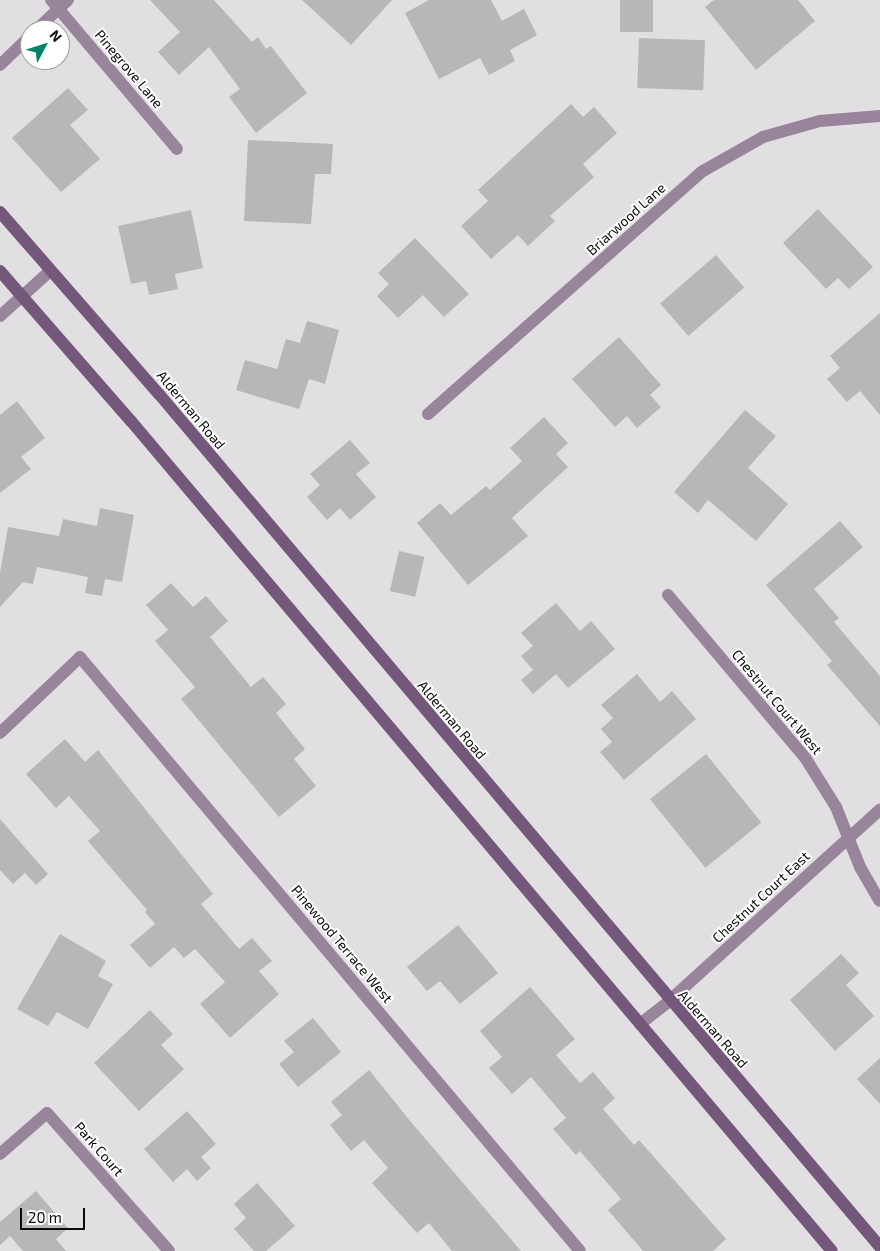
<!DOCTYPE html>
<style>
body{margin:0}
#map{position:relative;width:880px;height:1251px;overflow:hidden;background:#e2dfe2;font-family:"Exo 2",sans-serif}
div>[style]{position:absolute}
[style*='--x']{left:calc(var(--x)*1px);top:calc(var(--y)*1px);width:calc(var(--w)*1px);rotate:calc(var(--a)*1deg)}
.building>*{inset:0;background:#b9b6ba;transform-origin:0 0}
.street>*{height:12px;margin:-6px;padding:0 6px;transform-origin:6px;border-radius:6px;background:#98849b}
.secondary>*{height:12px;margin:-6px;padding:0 6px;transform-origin:6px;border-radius:6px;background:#74587a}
span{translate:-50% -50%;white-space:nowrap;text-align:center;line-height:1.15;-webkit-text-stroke:4px #fff;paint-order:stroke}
.street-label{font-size:14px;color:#0c0b0c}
.north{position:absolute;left:20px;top:20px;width:50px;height:50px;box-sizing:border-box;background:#fff;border:1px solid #9e9d9e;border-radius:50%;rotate:50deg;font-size:14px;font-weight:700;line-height:20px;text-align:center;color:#0c0b0c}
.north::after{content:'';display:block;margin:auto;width:18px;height:22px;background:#008568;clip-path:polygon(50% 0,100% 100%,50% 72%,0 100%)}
.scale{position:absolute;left:20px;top:1208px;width:65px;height:22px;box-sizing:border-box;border:2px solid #0c0b0c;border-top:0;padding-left:6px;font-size:15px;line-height:18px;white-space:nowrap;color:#0c0b0c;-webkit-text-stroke:4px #fff;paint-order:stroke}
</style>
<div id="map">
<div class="building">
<i style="clip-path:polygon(150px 0,214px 0,252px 42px,258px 37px,266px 49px,271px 46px,307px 93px,256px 133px,229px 97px,240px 89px,209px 47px,179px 75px,158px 52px,180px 32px)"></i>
<i style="clip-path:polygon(302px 0,392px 0,351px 45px)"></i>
<i style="clip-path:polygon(429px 0,491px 0,502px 21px,524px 9px,537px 35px,510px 50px,515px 61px,489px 75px,480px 58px,439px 79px,405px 13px)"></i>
<i style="left:620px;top:0;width:33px;height:32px"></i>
<i style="clip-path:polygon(714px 0,798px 0,815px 21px,756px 70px,705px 7px)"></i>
<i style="left:639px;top:38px;width:66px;height:50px;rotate:2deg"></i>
<i style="clip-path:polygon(68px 88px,88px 110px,70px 125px,100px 159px,61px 192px,12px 138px)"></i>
<i style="clip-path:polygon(571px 104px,583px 117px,594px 107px,617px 133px,583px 164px,594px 177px,550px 216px,555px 221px,528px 246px,518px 235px,491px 259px,461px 226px,488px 201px,478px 190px)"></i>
<i style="clip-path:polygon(248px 140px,333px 144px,331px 174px,315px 174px,311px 224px,244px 221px)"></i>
<i style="clip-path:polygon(818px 209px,873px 267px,849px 289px,838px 278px,826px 289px,783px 243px)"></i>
<i style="clip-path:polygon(191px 210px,203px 268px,175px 274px,178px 289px,149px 295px,146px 281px,131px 284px,118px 226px)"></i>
<i style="clip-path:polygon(415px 238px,469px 294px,444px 317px,423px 295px,398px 318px,377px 296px,389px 284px,378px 273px)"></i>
<i style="left:716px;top:255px;width:43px;height:74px;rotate:49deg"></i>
<i style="clip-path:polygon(880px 313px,880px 415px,860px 391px,847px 402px,827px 379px,840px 368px,830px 356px)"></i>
<i style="clip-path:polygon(307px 321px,339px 330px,325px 384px,309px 379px,299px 409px,236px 390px,245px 360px,277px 369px,286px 339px,300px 343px)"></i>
<i style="clip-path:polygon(619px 337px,661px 385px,650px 395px,661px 407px,637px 428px,627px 416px,615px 427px,572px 379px)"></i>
<i style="clip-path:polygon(17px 401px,45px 438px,21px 457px,31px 469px,0 493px,0 415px)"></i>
<i style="clip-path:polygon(745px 410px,776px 436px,748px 468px,788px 504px,756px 541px,708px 500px,698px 513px,674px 492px)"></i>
<i style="clip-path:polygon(544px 417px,568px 443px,556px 454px,568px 467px,512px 518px,528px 536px,468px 585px,417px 523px,440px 503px,451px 515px,486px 486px,490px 490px,522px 461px,510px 448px)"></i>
<i style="clip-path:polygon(350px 440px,370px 463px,356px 474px,376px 497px,350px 520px,340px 508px,327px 520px,307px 497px,320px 485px,310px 474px)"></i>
<i style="clip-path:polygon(100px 508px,134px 515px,122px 582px,105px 579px,102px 596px,85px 593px,88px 577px,37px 567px,33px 584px,23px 582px,0 607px,0 573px,8px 527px,59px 536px,63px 519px,97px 526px)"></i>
<i style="clip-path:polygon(840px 521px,863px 547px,814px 589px,839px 618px,834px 622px,880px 676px,880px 726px,827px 665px,832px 661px,766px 585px)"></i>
<i style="left:399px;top:551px;width:26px;height:41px;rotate:13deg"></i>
<i style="clip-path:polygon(171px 583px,193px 607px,206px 596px,228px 621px,210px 637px,251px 687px,263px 677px,286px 704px,276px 713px,305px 749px,294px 759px,316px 786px,279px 817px,181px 699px,195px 687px,155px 641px,168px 630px,146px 605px)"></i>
<i style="clip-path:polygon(556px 603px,580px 631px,591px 621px,615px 649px,568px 688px,556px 674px,533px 694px,521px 680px,533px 670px,521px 656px,533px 646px,521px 633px)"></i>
<i style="clip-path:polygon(637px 674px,660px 702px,672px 691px,696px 719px,624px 780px,600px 752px,612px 742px,601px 729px,613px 718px,601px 705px)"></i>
<i style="clip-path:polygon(65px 739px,85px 762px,98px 750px,213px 894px,201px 904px,239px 949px,252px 938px,272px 961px,259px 971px,279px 994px,230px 1038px,200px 1004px,225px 982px,195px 949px,184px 958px,174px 947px,150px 968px,130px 945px,155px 924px,145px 912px,147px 910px,88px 841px,100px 831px,69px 796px,56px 808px,26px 774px)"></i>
<i style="left:706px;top:754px;width:88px;height:72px;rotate:51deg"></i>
<i style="clip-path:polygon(0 819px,48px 874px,36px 885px,25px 873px,13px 884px,0 870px)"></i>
<i style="clip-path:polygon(458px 925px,498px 973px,460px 1004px,440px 981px,427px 991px,407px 967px)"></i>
<i style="clip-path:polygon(60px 934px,106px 961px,98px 976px,113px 984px,88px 1029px,57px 1012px,48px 1026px,17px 1009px)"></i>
<i style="clip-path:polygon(841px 954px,859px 973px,846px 985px,874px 1016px,835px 1051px,790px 1000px)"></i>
<i style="clip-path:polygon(530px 987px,575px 1039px,556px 1055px,580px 1083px,593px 1072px,615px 1098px,603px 1109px,634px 1145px,639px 1140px,726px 1239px,713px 1251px,643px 1251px,608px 1210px,621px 1199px,580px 1151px,576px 1155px,553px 1129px,566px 1118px,531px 1077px,512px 1094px,489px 1068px,502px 1057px,480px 1031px)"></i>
<i style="clip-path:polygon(150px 1010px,173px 1034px,161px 1045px,184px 1069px,139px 1111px,94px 1063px)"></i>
<i style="clip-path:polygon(313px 1018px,341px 1052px,298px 1087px,279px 1064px,294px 1052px,284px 1041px)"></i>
<i style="clip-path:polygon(880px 1058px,880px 1104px,857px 1079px)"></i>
<i style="clip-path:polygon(369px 1070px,411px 1122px,521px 1251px,452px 1251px,429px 1223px,417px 1233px,372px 1183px,388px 1168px,364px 1140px,351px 1151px,330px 1125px,342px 1115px,331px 1102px)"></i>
<i style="clip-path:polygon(187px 1111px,216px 1144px,201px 1157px,211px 1168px,197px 1181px,187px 1169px,173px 1182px,144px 1149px)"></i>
<i style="clip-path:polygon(257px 1183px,295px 1226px,266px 1251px,254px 1251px,234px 1229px,246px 1218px,234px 1204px)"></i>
<i style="clip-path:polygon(36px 1191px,68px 1228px,56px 1239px,66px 1251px,23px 1251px,10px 1236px,0 1245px,0 1222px)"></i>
</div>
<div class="street">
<i style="--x:51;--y:0;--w:195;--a:49.8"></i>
<i style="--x:36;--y:30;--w:44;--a:-43.2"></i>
<i style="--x:0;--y:65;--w:42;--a:-44"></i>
<i style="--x:0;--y:316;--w:67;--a:-42"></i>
<i style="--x:428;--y:414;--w:367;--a:-41.5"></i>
<i style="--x:703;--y:171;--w:69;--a:-29.5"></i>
<i style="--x:763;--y:137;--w:59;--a:-15.7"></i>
<i style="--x:820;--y:121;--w:60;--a:-4.8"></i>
<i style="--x:668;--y:595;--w:214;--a:49.9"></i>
<i style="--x:806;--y:759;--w:57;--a:58"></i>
<i style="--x:836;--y:807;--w:65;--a:68.2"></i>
<i style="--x:860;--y:867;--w:39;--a:60"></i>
<i style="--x:0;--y:733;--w:110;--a:-43.5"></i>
<i style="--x:80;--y:657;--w:776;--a:49.91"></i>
<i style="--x:640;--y:1024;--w:37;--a:-38"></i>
<i style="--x:669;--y:1001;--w:285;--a:-42.2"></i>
<i style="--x:0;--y:1154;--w:62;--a:-41.1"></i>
<i style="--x:47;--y:1113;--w:184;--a:48.5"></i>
</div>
<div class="secondary">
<i style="--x:0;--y:212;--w:242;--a:48.9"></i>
<i style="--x:159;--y:394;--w:1117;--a:49.79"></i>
<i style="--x:0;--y:271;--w:199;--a:48.9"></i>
<i style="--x:131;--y:421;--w:1086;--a:49.82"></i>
</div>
<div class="street-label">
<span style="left:129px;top:69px;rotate:50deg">Pinegrove Lane</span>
<span style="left:626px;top:219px;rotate:-42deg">Briarwood Lane</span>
<span style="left:191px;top:410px;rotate:50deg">Alderman Road</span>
<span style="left:777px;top:702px;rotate:50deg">Chestnut Court West</span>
<span style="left:452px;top:720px;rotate:50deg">Alderman Road</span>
<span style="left:761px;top:897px;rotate:-43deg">Chestnut Court East</span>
<span style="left:342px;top:944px;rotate:50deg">Pinewood Terrace West</span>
<span style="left:713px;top:1029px;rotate:49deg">Alderman Road</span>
<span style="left:99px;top:1149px;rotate:49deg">Park Court</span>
</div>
<div class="north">N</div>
<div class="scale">20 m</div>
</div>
